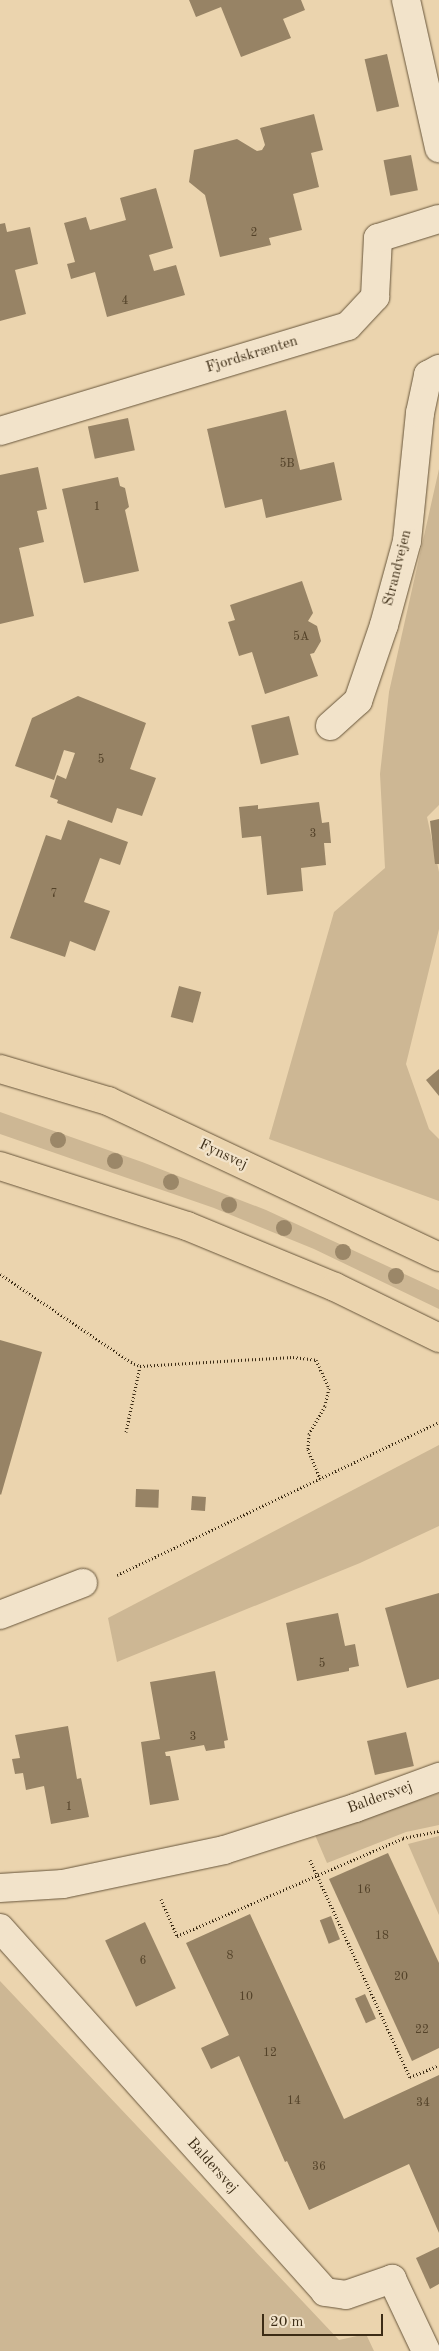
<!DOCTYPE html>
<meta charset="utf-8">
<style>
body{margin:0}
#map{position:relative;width:439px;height:2351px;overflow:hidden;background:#ebd4ae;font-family:"Old Standard TT",serif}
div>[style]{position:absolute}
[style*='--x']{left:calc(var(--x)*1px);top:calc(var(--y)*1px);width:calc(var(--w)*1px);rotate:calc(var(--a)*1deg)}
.green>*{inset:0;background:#cdb794}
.building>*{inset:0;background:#978365;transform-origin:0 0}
.path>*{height:3px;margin-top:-1.5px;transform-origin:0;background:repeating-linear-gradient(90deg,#3c2c15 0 1px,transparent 0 3.5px)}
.roads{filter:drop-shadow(0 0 1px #68563b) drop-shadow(0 0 1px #68563b)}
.minor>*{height:28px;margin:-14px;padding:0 14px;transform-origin:14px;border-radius:14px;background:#f2e3ca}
.major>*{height:28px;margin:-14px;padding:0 14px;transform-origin:14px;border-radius:14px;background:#ebd4ae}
.trees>*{width:16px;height:16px;margin:-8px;border-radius:50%;background:#9b8768}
span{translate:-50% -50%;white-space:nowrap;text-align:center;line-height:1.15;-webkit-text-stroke:4.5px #f2e3ca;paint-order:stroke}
.number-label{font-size:12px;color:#534229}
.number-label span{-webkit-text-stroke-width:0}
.street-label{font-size:15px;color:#3c2c15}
.scale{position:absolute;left:262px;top:2314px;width:121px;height:22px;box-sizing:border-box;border:2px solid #3c2c15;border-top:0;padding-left:6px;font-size:15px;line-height:18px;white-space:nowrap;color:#3c2c15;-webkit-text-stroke:4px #f2e3ca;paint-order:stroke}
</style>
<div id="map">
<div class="green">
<i style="clip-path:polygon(439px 469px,439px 805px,427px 817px,439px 872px,439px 929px,406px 1064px,429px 1129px,439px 1139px,439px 1201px,269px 1139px,334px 912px,385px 868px,380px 774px,389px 692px)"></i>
<i style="clip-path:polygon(0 1112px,142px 1162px,266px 1210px,439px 1290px,439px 1309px,314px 1249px,214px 1208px,0 1134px)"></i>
<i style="clip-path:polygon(439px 1445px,439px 1526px,360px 1563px,117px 1662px,108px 1618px)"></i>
<i style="clip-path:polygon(439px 1793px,439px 1825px,406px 1832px,327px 1863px,315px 1835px)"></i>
<i style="clip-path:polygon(439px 1836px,439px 1915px,408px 1844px)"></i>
<i style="clip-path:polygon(0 1981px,339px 2340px,366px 2334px,374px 2351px,0 2351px)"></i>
</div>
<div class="building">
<i style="clip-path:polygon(189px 0,301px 0,305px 10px,283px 19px,291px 38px,241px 57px,221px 7px,196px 17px)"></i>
<i style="left:387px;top:54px;width:54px;height:23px;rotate:77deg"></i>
<i style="clip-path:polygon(314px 114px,323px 150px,311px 153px,319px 187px,293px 194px,302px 230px,269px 238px,271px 245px,220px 257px,205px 195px,189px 182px,194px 150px,237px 139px,257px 151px,262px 150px,265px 145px,260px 128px)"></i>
<i style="left:411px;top:155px;width:36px;height:28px;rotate:79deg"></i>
<i style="clip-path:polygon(156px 188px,173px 248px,149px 255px,154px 271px,176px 265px,185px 295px,107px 317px,95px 272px,71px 279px,67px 264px,75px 262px,64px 223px,86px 217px,90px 230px,126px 220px,120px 198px)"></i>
<i style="clip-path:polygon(5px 223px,7px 232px,30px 227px,38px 264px,15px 270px,26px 314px,0 321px,0 224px)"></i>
<i style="clip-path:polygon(286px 410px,300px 470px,334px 462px,342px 500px,266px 518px,262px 499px,225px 508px,207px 429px)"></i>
<i style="left:128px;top:418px;width:33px;height:41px;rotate:78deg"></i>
<i style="clip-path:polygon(38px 467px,47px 509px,37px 511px,44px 542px,19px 548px,34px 616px,0 624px,0 475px)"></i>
<i style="clip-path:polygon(118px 477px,120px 486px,125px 488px,129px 507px,125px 510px,139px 571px,84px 583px,62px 489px)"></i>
<i style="clip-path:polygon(302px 581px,313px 613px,308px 621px,317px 626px,321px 641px,314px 653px,310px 654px,318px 676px,265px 694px,252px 652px,239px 656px,228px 622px,235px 620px,230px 605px)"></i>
<i style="clip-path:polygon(78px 696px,146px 723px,130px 769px,156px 778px,142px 816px,117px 808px,112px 823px,57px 803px,58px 800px,50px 797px,57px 775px,66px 779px,75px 753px,64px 750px,54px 780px,15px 766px,32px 718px)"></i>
<i style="left:289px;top:716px;width:40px;height:39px;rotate:76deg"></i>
<i style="clip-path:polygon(319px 802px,322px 823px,329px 822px,331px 843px,324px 843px,326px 865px,301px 868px,303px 891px,267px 895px,261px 836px,242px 838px,239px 807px,258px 805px,258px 809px)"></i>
<i style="clip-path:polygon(439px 819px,439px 864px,435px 864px,430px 821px)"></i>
<i style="clip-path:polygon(68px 820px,128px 842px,120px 865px,100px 858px,84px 902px,110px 911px,95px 951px,70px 941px,65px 957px,10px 938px,46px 835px,61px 840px)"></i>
<i style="left:179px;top:986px;width:23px;height:32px;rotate:15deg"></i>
<i style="clip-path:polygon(439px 1069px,439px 1096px,426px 1080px)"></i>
<i style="clip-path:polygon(0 1340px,42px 1352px,1px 1495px,0 1494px)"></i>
<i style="left:136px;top:1489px;width:23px;height:18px;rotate:2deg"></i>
<i style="left:192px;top:1496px;width:14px;height:14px;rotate:4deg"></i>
<i style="clip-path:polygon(439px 1593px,439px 1679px,407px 1688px,385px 1608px)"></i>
<i style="clip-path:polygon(338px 1613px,345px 1646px,355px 1644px,359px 1666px,349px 1668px,349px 1671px,297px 1681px,286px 1623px)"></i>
<i style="clip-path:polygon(215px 1671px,228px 1740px,224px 1741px,225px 1748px,206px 1751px,204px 1745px,165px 1752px,166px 1756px,170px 1756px,179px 1800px,150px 1805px,141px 1742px,160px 1739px,150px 1682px)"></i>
<i style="clip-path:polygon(68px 1726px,77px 1779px,81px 1778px,89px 1817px,51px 1824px,44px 1786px,26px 1790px,23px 1773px,15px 1774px,12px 1759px,20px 1758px,15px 1735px)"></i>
<i style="left:406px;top:1732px;width:35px;height:40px;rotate:77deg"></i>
<i style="clip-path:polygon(388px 1853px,439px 1963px,439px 2048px,412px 2061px,329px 1879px)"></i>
<i style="clip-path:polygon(250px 1914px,344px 2119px,439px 2075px,439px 2233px,409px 2164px,309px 2210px,287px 2161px,285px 2162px,239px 2056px,211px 2069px,201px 2048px,229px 2035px,186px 1943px)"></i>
<i style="left:331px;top:1916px;width:25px;height:12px;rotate:69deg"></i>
<i style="left:145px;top:1922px;width:73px;height:44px;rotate:65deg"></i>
<i style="left:365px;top:1994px;width:27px;height:11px;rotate:66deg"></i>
<i style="clip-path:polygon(439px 2247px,439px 2284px,430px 2289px,416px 2258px)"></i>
</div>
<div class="path">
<i style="--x:0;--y:1274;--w:158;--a:33.9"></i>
<i style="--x:131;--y:1362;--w:10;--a:24"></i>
<i style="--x:126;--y:1432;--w:67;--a:-78"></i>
<i style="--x:140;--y:1366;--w:153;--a:-3.4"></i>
<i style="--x:293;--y:1357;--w:23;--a:7"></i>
<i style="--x:316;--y:1360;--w:31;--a:65"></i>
<i style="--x:329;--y:1388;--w:18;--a:103"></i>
<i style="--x:325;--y:1406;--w:32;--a:120"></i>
<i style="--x:309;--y:1434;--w:15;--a:94"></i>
<i style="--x:308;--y:1449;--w:32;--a:68"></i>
<i style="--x:117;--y:1575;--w:357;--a:-25.4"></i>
<i style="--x:310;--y:1860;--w:239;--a:65.3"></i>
<i style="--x:410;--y:2077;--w:31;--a:-22"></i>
<i style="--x:161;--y:1899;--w:40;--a:66.6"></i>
<i style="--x:177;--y:1936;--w:246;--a:-23.4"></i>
<i style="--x:403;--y:1838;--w:37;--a:-11"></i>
</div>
<div class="roads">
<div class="minor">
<i style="--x:406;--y:0;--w:152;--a:77.4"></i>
<i style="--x:0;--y:431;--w:363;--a:-16.8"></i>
<i style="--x:348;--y:326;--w:40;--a:-47"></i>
<i style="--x:375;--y:297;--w:59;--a:-87.1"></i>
<i style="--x:378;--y:238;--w:64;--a:-17.3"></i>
<i style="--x:330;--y:726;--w:38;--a:-42"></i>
<i style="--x:358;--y:701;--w:80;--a:-71.1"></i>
<i style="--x:384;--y:625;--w:87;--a:-74.7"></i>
<i style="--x:407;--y:541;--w:129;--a:-84.2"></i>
<i style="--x:420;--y:413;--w:39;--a:-78"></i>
<i style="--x:428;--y:375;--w:13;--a:-29"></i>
<i style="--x:0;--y:1615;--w:89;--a:-21.1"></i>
<i style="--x:0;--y:1888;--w:63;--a:-3.6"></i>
<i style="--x:63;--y:1884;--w:165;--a:-11.9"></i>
<i style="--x:224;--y:1850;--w:138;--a:-17.8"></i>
<i style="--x:355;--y:1808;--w:90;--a:-20.3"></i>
<i style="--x:0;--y:1928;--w:488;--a:48.2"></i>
<i style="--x:325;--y:2292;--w:21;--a:8"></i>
<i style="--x:346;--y:2295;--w:49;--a:-19.2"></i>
<i style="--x:392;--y:2279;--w:80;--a:64.7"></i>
</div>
<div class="major">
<i style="--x:0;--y:1069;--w:113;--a:16.5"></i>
<i style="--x:108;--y:1101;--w:366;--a:25.2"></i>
<i style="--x:0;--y:1166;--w:196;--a:17.8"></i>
<i style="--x:187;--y:1226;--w:160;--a:22.4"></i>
<i style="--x:335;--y:1287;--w:116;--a:26.1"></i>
</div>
</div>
<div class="trees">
<i style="left:58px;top:1140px"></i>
<i style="left:115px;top:1161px"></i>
<i style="left:171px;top:1182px"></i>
<i style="left:229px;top:1205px"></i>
<i style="left:284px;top:1228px"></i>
<i style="left:343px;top:1252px"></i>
<i style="left:396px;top:1276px"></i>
</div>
<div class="number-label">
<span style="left:254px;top:234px">2</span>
<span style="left:125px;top:302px">4</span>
<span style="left:287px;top:465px">5B</span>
<span style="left:97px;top:508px">1</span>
<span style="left:301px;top:638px">5A</span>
<span style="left:101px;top:761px">5</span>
<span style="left:313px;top:835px">3</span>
<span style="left:54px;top:895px">7</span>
<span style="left:322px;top:1665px">5</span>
<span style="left:193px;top:1738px">3</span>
<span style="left:69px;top:1808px">1</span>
<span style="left:364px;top:1891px">16</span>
<span style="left:382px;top:1937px">18</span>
<span style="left:230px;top:1957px">8</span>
<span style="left:143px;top:1962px">6</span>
<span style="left:401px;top:1978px">20</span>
<span style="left:246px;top:1998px">10</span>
<span style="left:422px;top:2031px">22</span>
<span style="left:270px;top:2054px">12</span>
<span style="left:294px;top:2102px">14</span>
<span style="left:423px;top:2104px">34</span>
<span style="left:319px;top:2168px">36</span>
</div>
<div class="street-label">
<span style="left:252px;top:355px;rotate:-17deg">Fjordskrænten</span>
<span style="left:398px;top:568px;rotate:-76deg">Strandvejen</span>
<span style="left:223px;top:1155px;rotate:25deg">Fynsvej</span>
<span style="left:380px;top:1798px;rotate:-20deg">Baldersvej</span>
<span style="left:212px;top:2166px;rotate:48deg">Baldersvej</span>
</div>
<div class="scale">20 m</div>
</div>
